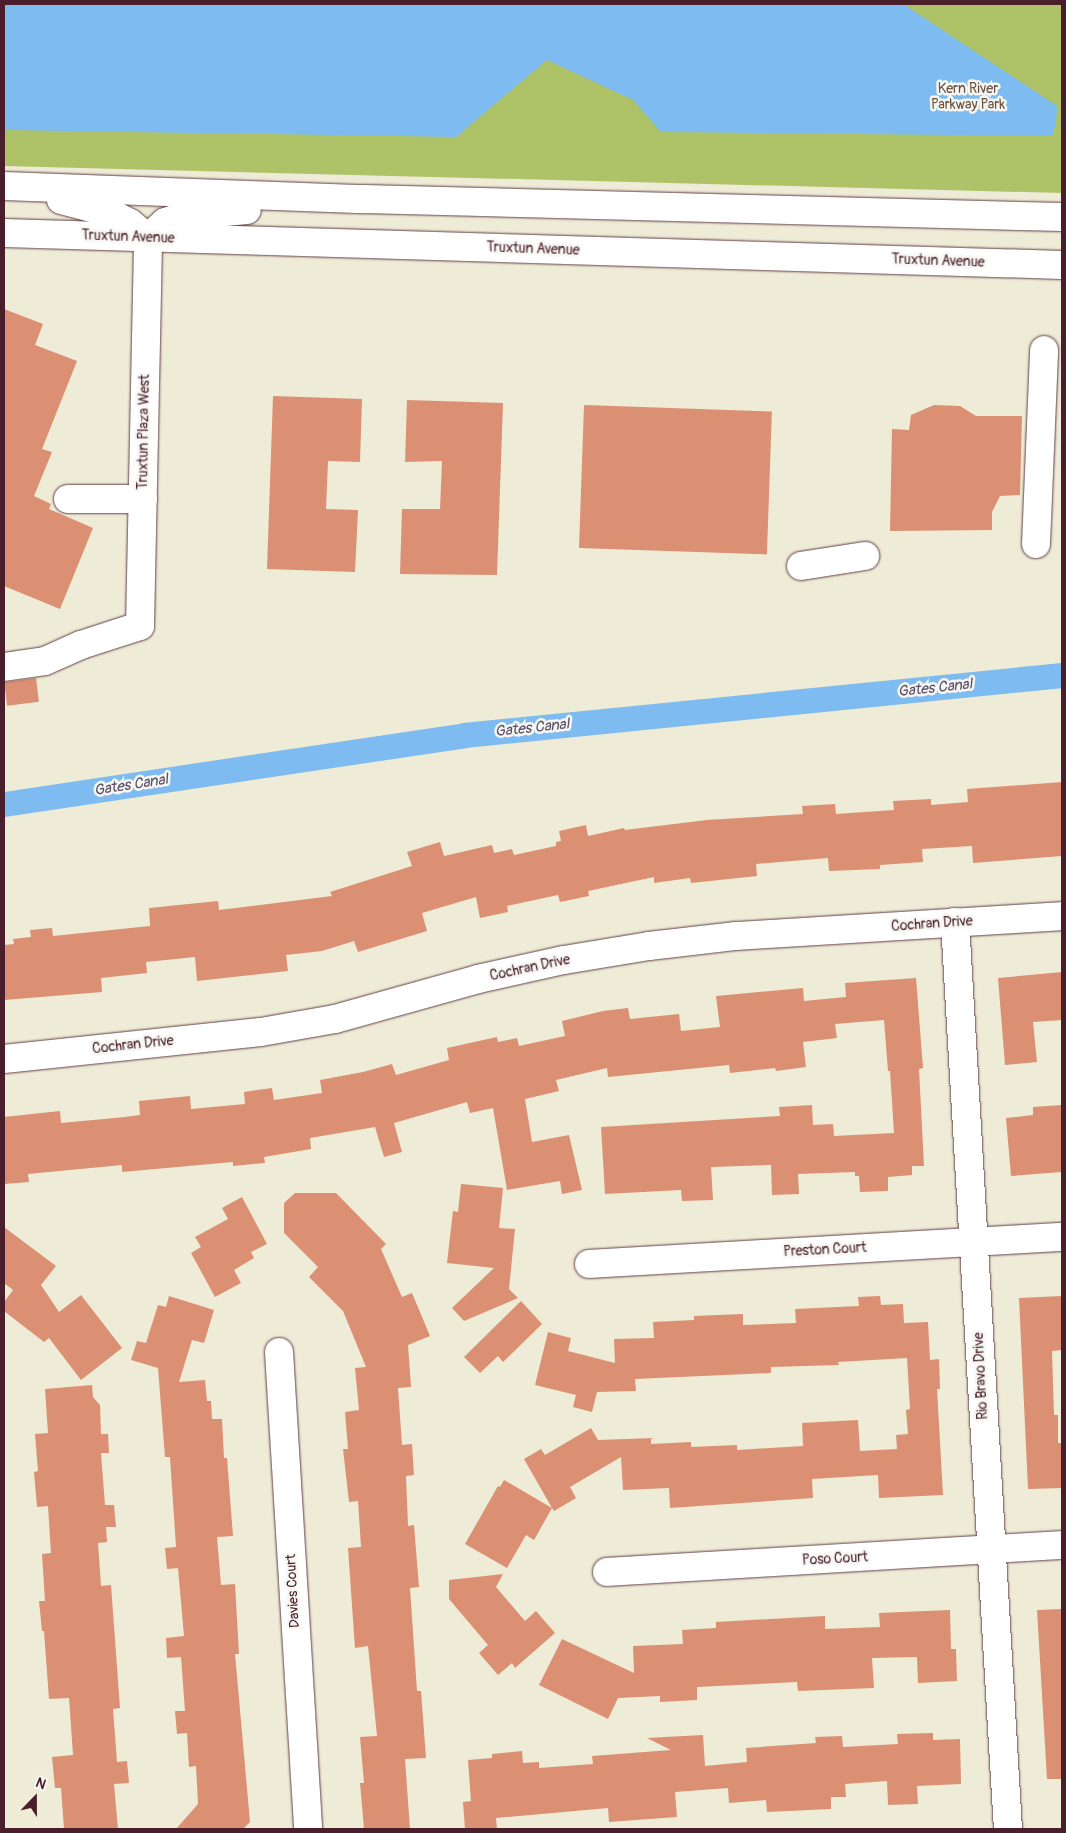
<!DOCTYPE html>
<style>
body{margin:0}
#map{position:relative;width:1066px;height:1833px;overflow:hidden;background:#eeebd7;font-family:Pangolin,sans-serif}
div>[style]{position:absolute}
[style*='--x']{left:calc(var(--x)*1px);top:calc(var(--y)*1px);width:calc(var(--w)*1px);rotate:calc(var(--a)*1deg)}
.green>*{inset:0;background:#aec367}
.water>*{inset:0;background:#7dbbf0}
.canal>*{height:25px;margin:-12.5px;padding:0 12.5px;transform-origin:12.5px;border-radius:12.5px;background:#7dbbf0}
.building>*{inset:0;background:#db9074;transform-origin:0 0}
.roads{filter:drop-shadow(0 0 1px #633e45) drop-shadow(0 0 1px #633e45)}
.minor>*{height:28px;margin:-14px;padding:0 14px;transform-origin:14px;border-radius:14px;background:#fff}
.major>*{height:28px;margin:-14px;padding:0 14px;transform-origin:14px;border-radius:14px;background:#fff}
span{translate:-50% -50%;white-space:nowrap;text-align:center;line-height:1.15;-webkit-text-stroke:5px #f6f6f2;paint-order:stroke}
.park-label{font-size:14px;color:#68503d}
.street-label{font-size:14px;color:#4a1f2b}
.water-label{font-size:15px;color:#594e66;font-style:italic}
.frame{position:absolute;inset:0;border:5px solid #4a1f2b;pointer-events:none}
.north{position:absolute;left:10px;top:1773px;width:50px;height:50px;-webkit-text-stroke:4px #f6f6f2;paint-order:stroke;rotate:22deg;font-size:14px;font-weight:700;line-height:20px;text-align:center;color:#4a1f2b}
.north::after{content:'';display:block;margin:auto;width:18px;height:22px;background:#4a1f2b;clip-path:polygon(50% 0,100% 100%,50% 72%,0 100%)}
</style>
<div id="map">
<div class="green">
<i style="clip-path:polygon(4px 4px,1062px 4px,1062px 193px,4px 166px)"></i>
</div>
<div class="water">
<i style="clip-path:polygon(4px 4px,903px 4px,1057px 106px,1056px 123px,1052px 136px,661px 132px,633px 100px,547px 60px,456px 137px,4px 130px)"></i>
</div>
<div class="canal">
<i style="--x:4;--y:804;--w:465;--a:-8.5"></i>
<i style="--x:464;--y:735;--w:601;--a:-5.73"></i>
</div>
<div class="building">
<i style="clip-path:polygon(4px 309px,43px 324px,35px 345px,77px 361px,42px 449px,52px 452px,34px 496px,51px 504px,49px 509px,93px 528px,60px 609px,4px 586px)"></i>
<i style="clip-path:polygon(273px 396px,362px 399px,360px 462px,328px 461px,326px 509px,358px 510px,355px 572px,267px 569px)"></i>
<i style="clip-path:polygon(407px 400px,503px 403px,497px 575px,400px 574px,402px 509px,440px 509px,442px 461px,405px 462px)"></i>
<i style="left:584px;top:405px;width:188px;height:143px;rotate:2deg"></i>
<i style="clip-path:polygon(934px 405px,960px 406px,976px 416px,1022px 416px,1020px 495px,1000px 496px,992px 512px,992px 530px,890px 531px,892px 429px,909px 430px,911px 415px)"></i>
<i style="left:36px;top:678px;width:24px;height:32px;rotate:83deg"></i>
<i style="clip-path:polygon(1062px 782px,1062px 856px,973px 863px,972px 846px,922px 849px,923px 862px,880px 865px,880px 869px,829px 871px,828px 858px,756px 864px,757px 876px,691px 883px,690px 878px,654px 883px,654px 877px,588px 891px,589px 896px,560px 902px,558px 895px,507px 906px,508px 912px,480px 918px,476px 897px,422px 913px,427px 931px,358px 952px,354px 941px,322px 951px,286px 955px,288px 971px,197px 981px,195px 957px,146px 962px,147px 973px,101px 978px,102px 992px,4px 1000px,4px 945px,14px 944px,13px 939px,31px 937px,30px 930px,52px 928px,53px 936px,150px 926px,149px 908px,218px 901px,219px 910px,332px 896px,330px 892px,412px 866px,407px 852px,440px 842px,444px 856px,492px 845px,494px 853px,512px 849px,514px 855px,556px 846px,556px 842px,561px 841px,559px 831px,586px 825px,588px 836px,624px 828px,625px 830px,707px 820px,803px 814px,802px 806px,835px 804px,836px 814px,894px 810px,893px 801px,931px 799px,931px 805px,968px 802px,967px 789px)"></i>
<i style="clip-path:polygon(1062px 972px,1062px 1020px,1033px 1022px,1037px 1062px,1005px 1065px,998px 978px)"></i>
<i style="clip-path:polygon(916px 978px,923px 1068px,919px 1069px,924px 1166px,912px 1166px,912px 1175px,888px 1177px,888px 1191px,860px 1192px,859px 1176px,855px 1176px,855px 1172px,798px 1174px,799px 1194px,772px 1195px,771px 1165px,711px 1167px,713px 1200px,682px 1201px,681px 1190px,605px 1194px,601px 1127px,780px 1116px,779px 1107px,812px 1105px,813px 1125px,833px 1124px,834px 1136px,894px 1133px,890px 1071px,888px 1071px,884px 1020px,835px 1024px,837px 1038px,803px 1042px,806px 1067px,776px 1071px,775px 1068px,730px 1073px,729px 1065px,608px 1077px,607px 1068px,556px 1080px,559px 1091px,525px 1099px,532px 1142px,569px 1135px,582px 1190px,562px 1194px,560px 1181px,507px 1190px,493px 1108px,470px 1113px,467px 1102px,394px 1123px,402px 1152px,384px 1157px,375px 1127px,310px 1138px,311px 1149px,264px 1157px,265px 1163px,233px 1166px,233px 1162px,122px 1172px,122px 1165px,28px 1174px,29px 1182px,4px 1184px,4px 1117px,60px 1111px,61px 1123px,125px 1117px,140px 1115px,139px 1101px,190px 1096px,191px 1109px,245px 1104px,244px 1092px,272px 1088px,274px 1100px,322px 1093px,320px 1080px,363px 1072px,392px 1064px,396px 1075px,449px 1060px,447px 1048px,497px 1037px,498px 1042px,517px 1038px,519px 1046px,565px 1036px,562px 1021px,603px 1011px,628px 1008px,630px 1019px,679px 1014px,681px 1031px,720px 1027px,716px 996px,803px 988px,804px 1001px,846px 997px,845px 983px)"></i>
<i style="clip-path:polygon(1062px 1105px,1062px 1172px,1011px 1176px,1006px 1118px,1033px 1115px,1033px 1107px)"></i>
<i style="clip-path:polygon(461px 1184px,503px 1188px,499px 1228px,515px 1229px,509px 1289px,518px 1298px,464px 1321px,452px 1308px,494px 1268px,447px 1263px,453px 1211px,458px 1212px)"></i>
<i style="clip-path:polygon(295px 1193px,336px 1193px,386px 1244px,381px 1249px,402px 1297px,412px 1293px,430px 1336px,408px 1345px,411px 1387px,398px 1388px,402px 1445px,412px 1444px,414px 1475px,406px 1476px,408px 1526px,414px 1525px,419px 1587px,410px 1588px,417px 1691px,421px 1691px,426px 1758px,405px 1759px,410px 1829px,364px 1829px,360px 1783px,364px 1783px,360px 1737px,377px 1736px,368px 1646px,355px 1648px,348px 1548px,361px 1547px,358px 1501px,349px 1502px,343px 1449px,348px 1449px,345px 1412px,359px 1410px,355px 1368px,366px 1367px,343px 1311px,309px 1277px,318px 1267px,284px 1233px,284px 1203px)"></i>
<i style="clip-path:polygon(242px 1197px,267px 1244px,251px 1252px,254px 1258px,234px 1270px,241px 1283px,215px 1297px,191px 1253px,201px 1247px,195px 1237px,228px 1219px,222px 1208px)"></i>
<i style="clip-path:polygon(4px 1227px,56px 1266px,41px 1285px,59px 1312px,81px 1295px,122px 1348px,81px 1380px,49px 1338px,44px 1342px,4px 1311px,4px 1302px,13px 1290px,4px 1283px)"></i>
<i style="clip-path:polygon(169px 1296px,214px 1310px,204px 1343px,192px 1340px,179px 1382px,205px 1380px,207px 1401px,211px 1401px,212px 1419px,222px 1419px,224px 1458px,227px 1458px,233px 1536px,217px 1537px,221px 1585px,235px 1584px,239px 1654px,235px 1654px,250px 1822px,243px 1829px,176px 1829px,198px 1804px,196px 1766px,189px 1767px,187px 1733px,177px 1734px,175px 1711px,185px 1711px,181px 1657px,167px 1658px,166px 1638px,184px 1636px,178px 1568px,167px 1569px,165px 1548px,176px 1547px,170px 1457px,165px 1457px,158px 1368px,131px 1360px,137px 1341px,146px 1343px,158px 1305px,166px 1307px)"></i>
<i style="clip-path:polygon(880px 1296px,881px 1305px,903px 1304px,904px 1323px,928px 1322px,930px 1360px,939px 1359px,940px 1389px,937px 1389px,943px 1495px,879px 1498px,878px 1475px,812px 1479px,813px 1498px,670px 1508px,669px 1488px,623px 1490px,621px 1457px,570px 1487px,576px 1498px,554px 1511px,552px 1508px,534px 1540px,526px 1535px,507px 1568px,465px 1544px,498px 1486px,500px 1487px,504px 1480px,552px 1508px,524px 1459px,541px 1449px,545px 1455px,591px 1428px,598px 1440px,654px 1438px,651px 1439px,651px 1444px,691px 1442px,691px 1447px,737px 1445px,737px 1450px,803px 1446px,802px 1423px,858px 1420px,860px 1451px,897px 1449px,896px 1435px,908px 1434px,906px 1410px,910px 1409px,907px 1358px,838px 1362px,839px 1365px,771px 1367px,771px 1373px,635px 1379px,636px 1391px,597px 1392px,592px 1412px,573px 1407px,576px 1395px,535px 1385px,548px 1332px,571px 1338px,568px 1351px,615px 1363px,614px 1339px,654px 1338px,653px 1322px,694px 1320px,694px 1316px,743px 1314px,743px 1325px,796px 1323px,795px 1309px,859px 1306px,858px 1297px)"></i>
<i style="clip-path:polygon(1062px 1296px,1062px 1350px,1052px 1351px,1054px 1415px,1058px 1415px,1058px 1443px,1062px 1443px,1062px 1488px,1028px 1489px,1019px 1298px)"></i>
<i style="clip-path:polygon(521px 1301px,542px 1324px,503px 1362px,498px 1356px,480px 1373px,464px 1357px)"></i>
<i style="clip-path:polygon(92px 1385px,93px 1397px,100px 1405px,101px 1434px,108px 1434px,109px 1453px,101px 1453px,105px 1505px,114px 1505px,116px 1527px,106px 1527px,107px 1542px,98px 1543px,101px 1586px,111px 1585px,120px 1708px,113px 1709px,117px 1762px,127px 1761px,129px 1783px,114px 1784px,118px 1829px,64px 1829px,61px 1788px,55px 1788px,52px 1757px,73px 1755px,69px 1698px,49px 1699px,44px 1631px,42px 1631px,39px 1601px,45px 1601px,42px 1554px,51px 1553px,48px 1506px,37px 1507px,34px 1472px,38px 1471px,35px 1434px,48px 1433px,45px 1389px)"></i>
<i style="clip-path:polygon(503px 1574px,496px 1587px,525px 1621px,536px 1611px,555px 1633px,515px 1668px,512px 1663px,498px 1675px,479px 1653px,488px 1645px,449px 1599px,449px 1580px)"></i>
<i style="clip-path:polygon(1062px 1609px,1062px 1779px,1047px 1779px,1037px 1610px)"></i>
<i style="clip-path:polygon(950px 1610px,951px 1649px,956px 1649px,957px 1681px,918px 1683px,917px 1657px,872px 1658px,874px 1688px,798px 1691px,797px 1682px,697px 1687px,697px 1700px,660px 1702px,660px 1696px,618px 1698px,608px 1719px,539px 1685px,562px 1639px,634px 1673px,633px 1646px,683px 1644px,682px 1630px,716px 1628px,716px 1622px,825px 1616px,825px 1629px,880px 1627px,879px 1613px)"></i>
<i style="clip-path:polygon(933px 1733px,933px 1740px,960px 1739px,961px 1784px,917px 1786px,918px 1804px,888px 1805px,887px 1781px,845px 1784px,846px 1797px,831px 1797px,831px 1809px,767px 1812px,766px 1800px,729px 1803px,728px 1788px,675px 1792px,677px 1817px,609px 1822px,608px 1808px,496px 1818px,497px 1829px,465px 1829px,463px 1802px,471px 1801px,468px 1760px,492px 1758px,492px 1754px,522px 1751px,523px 1763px,539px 1762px,539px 1768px,593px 1764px,592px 1756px,671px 1750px,647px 1738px,703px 1735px,705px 1766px,747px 1762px,746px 1748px,816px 1743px,815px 1737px,842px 1736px,843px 1747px,898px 1744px,897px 1734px)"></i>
</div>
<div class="roads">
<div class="minor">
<i style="--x:68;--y:499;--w:75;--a:0"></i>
<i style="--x:1036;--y:544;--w:194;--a:-87.6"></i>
<i style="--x:801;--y:566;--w:65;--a:-8.9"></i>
<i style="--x:4;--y:667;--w:41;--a:-8.3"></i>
<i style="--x:45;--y:661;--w:39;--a:-24"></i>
<i style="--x:81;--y:645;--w:62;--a:-17.9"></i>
<i style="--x:140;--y:626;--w:388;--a:-88.8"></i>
<i style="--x:955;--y:922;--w:909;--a:86.66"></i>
<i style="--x:4;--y:1059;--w:258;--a:-6"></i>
<i style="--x:261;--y:1032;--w:75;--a:-10"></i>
<i style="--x:335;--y:1019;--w:148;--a:-15.6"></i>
<i style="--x:478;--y:979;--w:88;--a:-12.5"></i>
<i style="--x:564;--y:960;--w:86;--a:-9.4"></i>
<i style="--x:649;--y:946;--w:88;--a:-6.6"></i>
<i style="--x:736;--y:936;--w:327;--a:-3.5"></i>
<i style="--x:589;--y:1264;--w:474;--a:-3.3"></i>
<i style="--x:279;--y:1352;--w:478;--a:86.5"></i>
<i style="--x:607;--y:1572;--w:456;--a:-3.4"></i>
</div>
<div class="major">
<i style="--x:4;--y:186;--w:360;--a:2.1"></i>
<i style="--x:364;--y:199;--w:698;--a:1.48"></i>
<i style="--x:61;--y:200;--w:52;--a:14.6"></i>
<i style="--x:111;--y:213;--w:21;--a:28"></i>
<i style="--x:130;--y:223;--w:23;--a:40"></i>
<i style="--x:4;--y:233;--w:1058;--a:1.73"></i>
<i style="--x:148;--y:238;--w:23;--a:-43"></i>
<i style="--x:165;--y:222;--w:19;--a:-18"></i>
<i style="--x:183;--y:216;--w:64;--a:-5.4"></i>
</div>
</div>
<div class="park-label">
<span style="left:968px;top:97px">Kern River<br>Parkway Park</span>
</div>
<div class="street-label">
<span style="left:128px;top:237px;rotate:2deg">Truxtun Avenue</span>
<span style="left:533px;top:249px;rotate:2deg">Truxtun Avenue</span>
<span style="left:938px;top:261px;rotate:2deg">Truxtun Avenue</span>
<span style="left:144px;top:432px;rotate:-89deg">Truxtun Plaza West</span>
<span style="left:932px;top:924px;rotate:-4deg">Cochran Drive</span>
<span style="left:530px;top:968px;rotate:-12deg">Cochran Drive</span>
<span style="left:133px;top:1045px;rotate:-6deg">Cochran Drive</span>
<span style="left:825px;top:1250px;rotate:-3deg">Preston Court</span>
<span style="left:981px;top:1376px;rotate:-93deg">Rio Bravo Drive</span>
<span style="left:835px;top:1559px;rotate:-3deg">Poso Court</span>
<span style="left:293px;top:1591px;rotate:-93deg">Davies Court</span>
</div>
<div class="water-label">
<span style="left:935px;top:688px;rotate:-6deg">Gates Canal</span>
<span style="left:532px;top:728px;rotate:-6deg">Gates Canal</span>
<span style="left:131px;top:785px;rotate:-9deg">Gates Canal</span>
</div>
<div class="frame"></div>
<div class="north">N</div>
</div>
